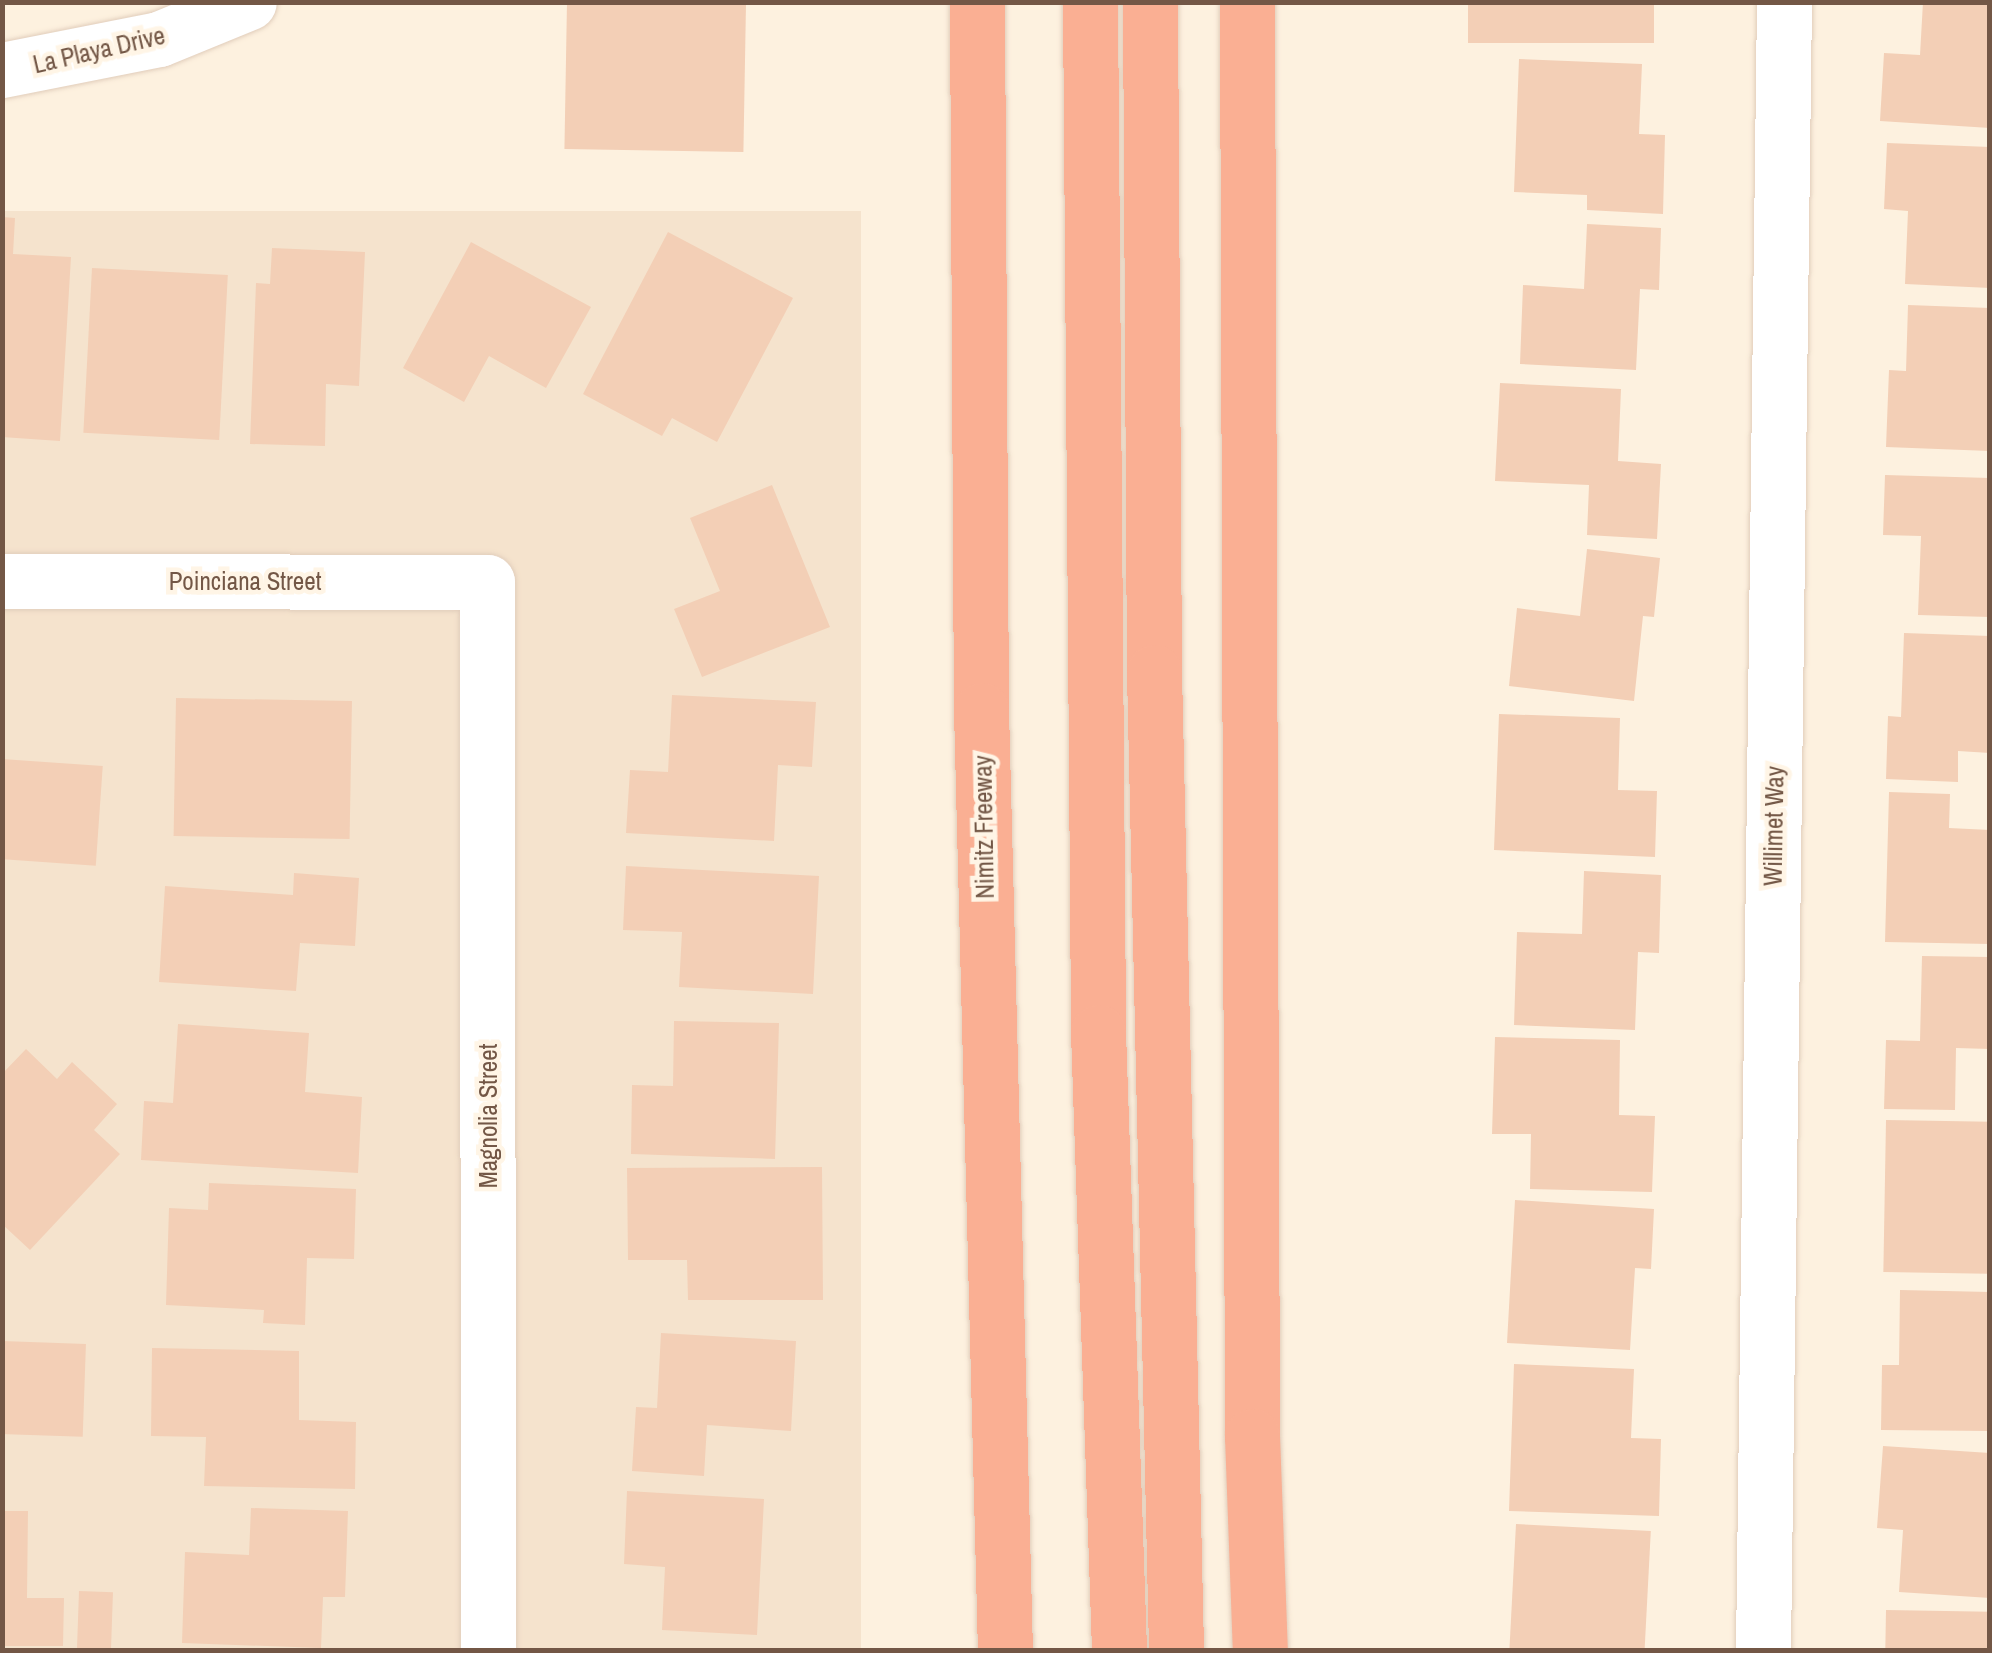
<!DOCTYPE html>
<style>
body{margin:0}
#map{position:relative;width:1992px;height:1653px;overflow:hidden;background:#fdf1df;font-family:"Archivo Narrow",sans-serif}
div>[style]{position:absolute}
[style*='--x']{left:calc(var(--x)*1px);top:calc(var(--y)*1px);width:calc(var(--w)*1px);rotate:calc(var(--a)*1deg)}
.residential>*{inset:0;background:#f5e3cd;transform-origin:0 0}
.building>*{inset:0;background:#f3cfb6;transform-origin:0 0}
.roads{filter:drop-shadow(0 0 2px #e1cdbb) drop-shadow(0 0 2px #e1cdbb)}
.street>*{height:55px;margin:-27.5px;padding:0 27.5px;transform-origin:27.5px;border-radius:27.5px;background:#fff}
.secondary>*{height:55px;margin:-27.5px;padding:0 27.5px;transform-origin:27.5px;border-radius:27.5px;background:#fff}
.highway>*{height:55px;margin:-27.5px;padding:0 27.5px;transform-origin:27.5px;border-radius:27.5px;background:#faaf93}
span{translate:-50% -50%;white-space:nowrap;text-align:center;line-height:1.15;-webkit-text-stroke:9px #fff5e6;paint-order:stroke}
.street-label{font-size:25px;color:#735746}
.frame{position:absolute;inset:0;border:5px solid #735746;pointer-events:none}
</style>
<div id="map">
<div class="residential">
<i style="left:3px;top:211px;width:858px;height:1439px"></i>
</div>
<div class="building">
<i style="left:567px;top:2px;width:179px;height:147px;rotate:1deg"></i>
<i style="left:1468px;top:2px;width:186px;height:41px"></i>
<i style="clip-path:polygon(1923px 2px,1990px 2px,1990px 128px,1880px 121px,1884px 53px,1920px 55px)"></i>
<i style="clip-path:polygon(1519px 59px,1642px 64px,1639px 134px,1665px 135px,1663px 214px,1587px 210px,1587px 195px,1514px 192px)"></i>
<i style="clip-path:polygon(1887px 143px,1990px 147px,1990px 288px,1905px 284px,1908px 211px,1884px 209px)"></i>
<i style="clip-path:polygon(2px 217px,15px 218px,13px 254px,71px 257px,60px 441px,2px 437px)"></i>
<i style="clip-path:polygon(1587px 224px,1661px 228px,1659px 290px,1640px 289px,1636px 370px,1520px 364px,1523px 285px,1584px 289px)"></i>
<i style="clip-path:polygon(668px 232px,793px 298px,717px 442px,672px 418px,662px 436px,583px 394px)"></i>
<i style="clip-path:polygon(471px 242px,591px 307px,546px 388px,489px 356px,464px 402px,403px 368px)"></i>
<i style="clip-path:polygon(272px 248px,365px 252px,359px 386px,326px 384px,325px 446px,250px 444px,256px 283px,270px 284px)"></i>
<i style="left:92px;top:268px;width:136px;height:165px;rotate:3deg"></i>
<i style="clip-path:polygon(1908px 305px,1990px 308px,1990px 451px,1886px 447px,1889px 370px,1906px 371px)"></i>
<i style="clip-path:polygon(1500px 383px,1621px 389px,1618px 461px,1661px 464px,1657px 539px,1587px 535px,1589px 485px,1495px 481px)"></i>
<i style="clip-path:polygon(1885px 475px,1990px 478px,1990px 617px,1918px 615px,1921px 536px,1883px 535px)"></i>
<i style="clip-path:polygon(772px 485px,830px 627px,702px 677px,674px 609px,720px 591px,690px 518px)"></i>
<i style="clip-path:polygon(1587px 549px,1660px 558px,1654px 617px,1643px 616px,1634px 701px,1509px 686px,1517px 608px,1580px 616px)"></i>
<i style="clip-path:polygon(1904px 633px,1990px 636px,1990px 753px,1958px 751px,1958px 782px,1886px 779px,1888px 716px,1901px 717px)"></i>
<i style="clip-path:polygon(672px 695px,816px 702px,812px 767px,778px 765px,774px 841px,626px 833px,630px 770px,668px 772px)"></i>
<i style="left:176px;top:698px;width:176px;height:138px;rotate:1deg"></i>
<i style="clip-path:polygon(1499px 714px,1620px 718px,1618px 790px,1657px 791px,1655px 857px,1494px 850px)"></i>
<i style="left:2px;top:759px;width:101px;height:100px;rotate:4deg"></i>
<i style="clip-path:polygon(1889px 792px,1950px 794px,1949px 828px,1990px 830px,1990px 944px,1885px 942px)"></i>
<i style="clip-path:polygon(626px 866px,819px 876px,813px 994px,679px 987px,682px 932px,623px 930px)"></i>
<i style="clip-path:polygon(1584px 871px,1661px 875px,1659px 953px,1638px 952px,1635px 1030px,1514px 1025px,1517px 932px,1582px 934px)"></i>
<i style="clip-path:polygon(294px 873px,359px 878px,355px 946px,300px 943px,296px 991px,159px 982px,165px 886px,293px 895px)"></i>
<i style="clip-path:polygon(1922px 956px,1990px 957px,1990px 1049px,1956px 1048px,1955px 1110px,1884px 1109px,1886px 1040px,1920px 1041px)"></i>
<i style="clip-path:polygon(674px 1021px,779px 1023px,775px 1159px,631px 1154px,632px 1085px,673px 1086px)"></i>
<i style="clip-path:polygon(178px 1024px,309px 1033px,305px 1092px,362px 1097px,358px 1173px,141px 1160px,144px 1101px,173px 1103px)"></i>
<i style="clip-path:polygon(1495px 1037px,1620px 1040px,1619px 1115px,1655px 1116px,1652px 1192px,1530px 1189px,1531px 1134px,1492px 1134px)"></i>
<i style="clip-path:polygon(26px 1049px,57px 1079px,72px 1062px,117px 1104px,94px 1130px,120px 1154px,30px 1250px,2px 1224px,2px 1074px)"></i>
<i style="left:1886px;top:1120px;width:104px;height:152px;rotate:1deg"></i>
<i style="clip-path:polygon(822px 1167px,823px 1300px,688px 1300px,687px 1260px,628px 1260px,627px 1168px)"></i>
<i style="clip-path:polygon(209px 1183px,356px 1189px,354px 1259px,307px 1258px,305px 1325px,263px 1323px,264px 1310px,166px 1305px,169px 1208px,208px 1210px)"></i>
<i style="clip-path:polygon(1515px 1200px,1654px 1209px,1651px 1269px,1635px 1268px,1630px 1350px,1507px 1343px)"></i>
<i style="clip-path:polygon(1900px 1290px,1990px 1292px,1990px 1431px,1881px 1430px,1882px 1365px,1899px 1365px)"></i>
<i style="clip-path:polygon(661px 1333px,796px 1341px,791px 1431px,707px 1425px,704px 1476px,632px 1471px,636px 1407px,657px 1408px)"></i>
<i style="left:2px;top:1341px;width:84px;height:93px;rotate:2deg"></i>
<i style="clip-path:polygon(152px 1348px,299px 1351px,299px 1420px,356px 1422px,355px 1489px,204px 1486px,206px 1437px,151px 1436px)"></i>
<i style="clip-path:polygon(1514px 1364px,1634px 1369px,1631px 1438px,1661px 1439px,1659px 1516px,1509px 1511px)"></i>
<i style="clip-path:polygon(1883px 1446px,1990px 1453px,1990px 1598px,1899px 1592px,1903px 1530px,1877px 1528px)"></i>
<i style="clip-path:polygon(627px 1491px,764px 1499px,757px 1635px,662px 1630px,665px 1567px,624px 1564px)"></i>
<i style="clip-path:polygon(251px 1508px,348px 1511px,345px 1597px,323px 1597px,321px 1648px,182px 1643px,185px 1552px,249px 1555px)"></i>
<i style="clip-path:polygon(3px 1511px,28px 1511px,27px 1598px,64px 1598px,63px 1646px,3px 1646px)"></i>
<i style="left:1516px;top:1524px;width:135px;height:126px;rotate:3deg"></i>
<i style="left:79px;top:1591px;width:34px;height:59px;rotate:2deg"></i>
<i style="left:1886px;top:1610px;width:104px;height:40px;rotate:1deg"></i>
</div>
<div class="roads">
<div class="street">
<i style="--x:2;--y:581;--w:485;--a:0.1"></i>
<i style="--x:487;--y:582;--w:1068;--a:89.95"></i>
<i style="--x:1763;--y:1650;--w:1648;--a:-89.27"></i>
</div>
<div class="secondary">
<i style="--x:2;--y:70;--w:160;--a:-11.2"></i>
<i style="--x:159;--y:39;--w:97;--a:-22.3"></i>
</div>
<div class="highway">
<i style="--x:977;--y:2;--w:708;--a:89.68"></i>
<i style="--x:981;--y:710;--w:940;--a:88.54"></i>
<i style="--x:1090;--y:2;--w:1030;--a:89.55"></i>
<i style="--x:1098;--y:1032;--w:618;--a:88.05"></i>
<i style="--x:1150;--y:2;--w:670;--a:89.66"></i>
<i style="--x:1154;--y:672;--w:978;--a:88.71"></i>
<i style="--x:1247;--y:2;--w:1434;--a:89.8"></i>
<i style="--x:1252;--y:1436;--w:214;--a:87.9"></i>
</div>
</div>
<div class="street-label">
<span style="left:99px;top:50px;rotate:-13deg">La Playa Drive</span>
<span style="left:245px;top:581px">Poinciana Street</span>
<span style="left:1774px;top:826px;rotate:-89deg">Willimet Way</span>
<span style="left:984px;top:827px;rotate:-91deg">Nimitz Freeway</span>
<span style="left:488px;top:1116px;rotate:-90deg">Magnolia Street</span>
</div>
<div class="frame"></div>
</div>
